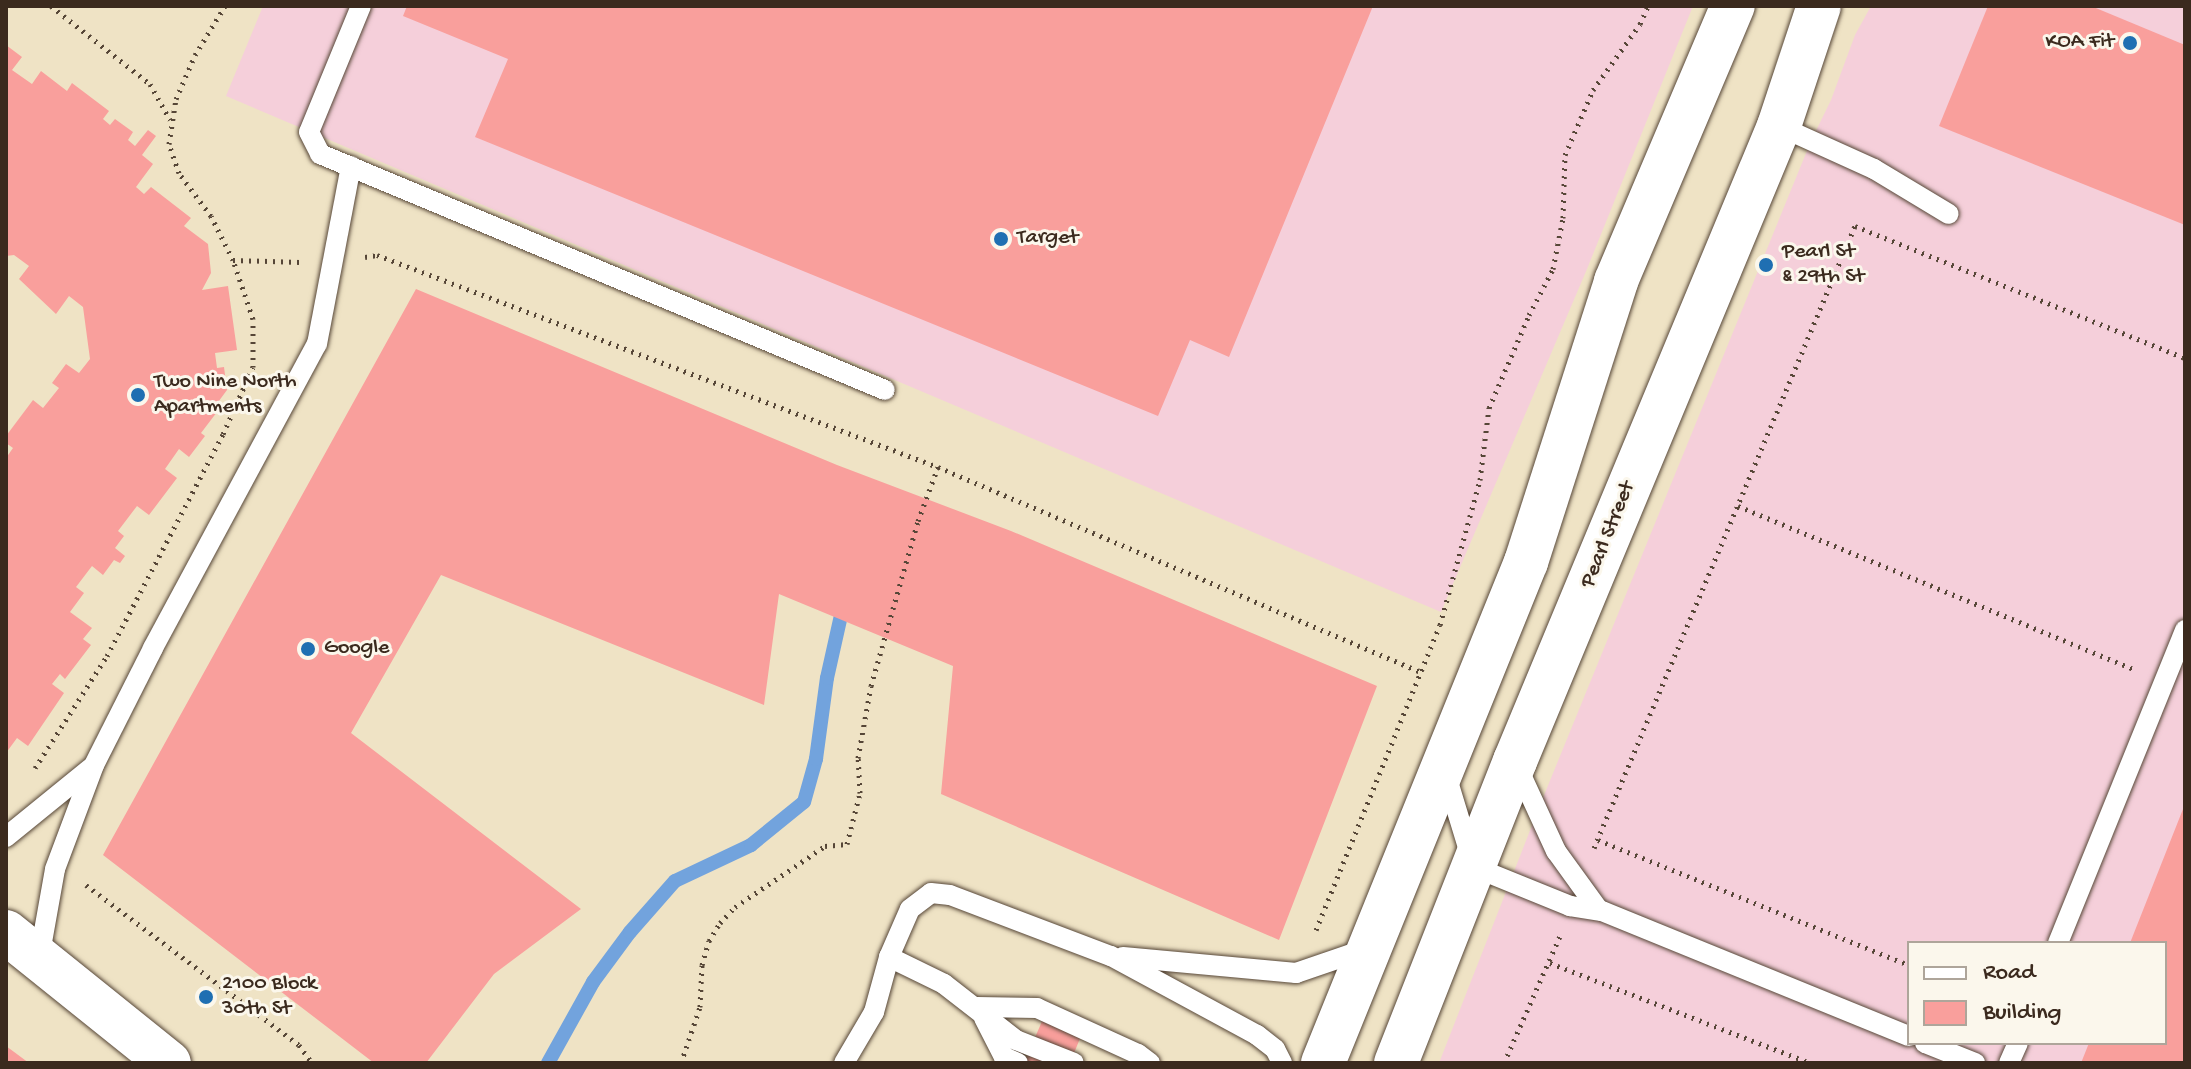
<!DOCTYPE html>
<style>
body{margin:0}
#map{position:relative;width:2191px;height:1069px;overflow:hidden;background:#efe3c5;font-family:"Gochi Hand",sans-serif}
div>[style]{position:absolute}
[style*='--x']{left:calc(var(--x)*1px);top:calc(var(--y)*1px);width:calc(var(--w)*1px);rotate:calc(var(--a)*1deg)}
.built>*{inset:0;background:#f5cfda}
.stream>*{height:14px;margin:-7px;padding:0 7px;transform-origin:7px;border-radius:7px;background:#72a3dd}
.building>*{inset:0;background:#f99f9c}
.path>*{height:5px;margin-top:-2.5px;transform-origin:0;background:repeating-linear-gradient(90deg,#564637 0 2px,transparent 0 8px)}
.roads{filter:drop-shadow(0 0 2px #564637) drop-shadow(0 0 2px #564637)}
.lane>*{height:20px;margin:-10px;padding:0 10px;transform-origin:10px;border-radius:10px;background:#fff}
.secondary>*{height:44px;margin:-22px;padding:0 22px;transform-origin:22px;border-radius:22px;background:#fff}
.dots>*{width:22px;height:22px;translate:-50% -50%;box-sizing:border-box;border:4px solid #fbf7ec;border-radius:50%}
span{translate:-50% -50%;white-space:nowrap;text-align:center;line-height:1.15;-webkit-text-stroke:6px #fbf7ec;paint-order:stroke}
.poi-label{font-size:22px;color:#3b2a1e}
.right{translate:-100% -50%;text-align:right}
.left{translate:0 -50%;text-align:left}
.street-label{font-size:22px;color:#3b2a1e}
.frame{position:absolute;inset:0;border:8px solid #3b2a1e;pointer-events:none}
.legend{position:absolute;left:1907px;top:941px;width:260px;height:104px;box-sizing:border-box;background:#fbf7ec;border:2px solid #aea59a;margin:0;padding:10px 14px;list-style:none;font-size:24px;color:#3b2a1e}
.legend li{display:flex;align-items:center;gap:16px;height:40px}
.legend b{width:40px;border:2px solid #aea59a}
</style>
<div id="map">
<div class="built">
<i style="clip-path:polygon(263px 6px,1693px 6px,1587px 269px,1441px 612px,226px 96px)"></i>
<i style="clip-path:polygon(evenodd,1871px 6px,2185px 6px,2185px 1063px,1439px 1063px,1538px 810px,1811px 141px,1831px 100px,1855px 35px,1871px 6px,1909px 943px,2165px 943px,2165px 1043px,1909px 1043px,1909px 943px)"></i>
</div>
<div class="stream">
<i style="--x:548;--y:1063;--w:93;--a:-60.9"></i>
<i style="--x:593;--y:982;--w:62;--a:-53.5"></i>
<i style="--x:630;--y:932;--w:68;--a:-48.6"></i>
<i style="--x:675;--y:881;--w:84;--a:-25.3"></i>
<i style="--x:751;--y:845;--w:68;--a:-39.1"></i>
<i style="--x:804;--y:802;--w:45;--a:-74.4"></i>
<i style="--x:816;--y:759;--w:82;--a:-82.3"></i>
<i style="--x:827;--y:678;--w:78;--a:-77.4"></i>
</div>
<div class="building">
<i style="clip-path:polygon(407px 6px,1373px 6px,1229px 357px,1190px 340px,1158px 416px,475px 137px,508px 59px,403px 16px)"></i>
<i style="clip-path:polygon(1988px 6px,2091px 6px,2185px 45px,2185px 225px,1939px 126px)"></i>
<i style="clip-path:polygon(6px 45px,22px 57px,12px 70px,32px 84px,41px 71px,67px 91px,72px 83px,109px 111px,103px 119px,110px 125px,115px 119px,133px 132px,128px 140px,135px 146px,148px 130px,156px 136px,142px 155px,153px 164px,136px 187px,144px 194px,151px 187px,191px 218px,184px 226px,208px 244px,211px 273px,202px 290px,228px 286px,237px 350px,215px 353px,217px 368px,224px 367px,227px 390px,213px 409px,217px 412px,201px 433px,205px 436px,189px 457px,179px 449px,165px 469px,177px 478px,149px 515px,137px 506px,118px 531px,124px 536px,115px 548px,125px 556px,120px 563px,114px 560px,103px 575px,92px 566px,76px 587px,84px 593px,70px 612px,92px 628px,83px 639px,91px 645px,65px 679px,60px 674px,52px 684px,64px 693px,28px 746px,17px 738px,6px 753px,6px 458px,13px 448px,6px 443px,6px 436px,33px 400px,43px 408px,59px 388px,52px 383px,66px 364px,79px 373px,90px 359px,83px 307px,69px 296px,56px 314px,19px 279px,29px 266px,14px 255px,6px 256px)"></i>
<i style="clip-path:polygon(416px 289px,837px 465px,1011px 531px,1377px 686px,1279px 940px,941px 794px,953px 666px,779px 594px,764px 705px,441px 575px,351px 733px,581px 909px,494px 974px,426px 1063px,374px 1063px,103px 855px)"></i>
<i style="clip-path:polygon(2185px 804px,2185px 1063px,2081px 1063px,2089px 1043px,2165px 1043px,2165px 943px,2130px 943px)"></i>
<i style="clip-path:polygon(1043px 1019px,1081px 1036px,1070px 1063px,1024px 1063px)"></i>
<i style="clip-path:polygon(6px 1046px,29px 1063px,6px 1063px)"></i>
</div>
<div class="path">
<i style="--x:51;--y:6;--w:126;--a:38.2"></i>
<i style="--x:150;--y:84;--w:41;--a:60.9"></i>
<i style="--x:365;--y:257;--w:12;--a:-9"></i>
<i style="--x:377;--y:255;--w:600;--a:20.7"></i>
<i style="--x:938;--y:467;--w:525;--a:23"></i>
<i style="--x:233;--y:260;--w:67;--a:1.7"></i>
<i style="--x:1738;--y:506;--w:427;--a:22.4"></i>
<i style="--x:35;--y:768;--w:133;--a:-57.3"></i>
<i style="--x:107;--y:656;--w:250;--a:-62.4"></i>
<i style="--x:223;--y:434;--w:73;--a:-65.9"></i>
<i style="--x:253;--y:367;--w:48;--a:-90"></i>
<i style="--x:253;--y:319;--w:62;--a:-108.7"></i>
<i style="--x:233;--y:260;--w:49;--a:-116.6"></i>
<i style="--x:211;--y:216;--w:54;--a:-126.7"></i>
<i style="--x:179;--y:173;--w:31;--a:-109"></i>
<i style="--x:169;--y:144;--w:46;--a:-81.2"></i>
<i style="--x:176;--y:99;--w:48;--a:-66.6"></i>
<i style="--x:195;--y:55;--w:57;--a:-58.5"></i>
<i style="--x:1598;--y:840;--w:335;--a:21.9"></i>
<i style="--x:1594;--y:848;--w:675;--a:-67.24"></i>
<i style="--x:1855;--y:226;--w:355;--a:21.8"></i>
<i style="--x:86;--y:885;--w:266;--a:36.9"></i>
<i style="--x:299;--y:1045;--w:22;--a:54"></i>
<i style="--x:1316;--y:930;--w:329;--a:-67.9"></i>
<i style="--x:1440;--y:625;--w:150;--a:-74.6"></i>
<i style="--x:1480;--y:480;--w:73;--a:-82.9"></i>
<i style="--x:1489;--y:408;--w:101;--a:-66.7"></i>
<i style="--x:1529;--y:315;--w:52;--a:-62.4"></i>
<i style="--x:1553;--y:269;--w:52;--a:-78.9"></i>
<i style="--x:1563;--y:218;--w:63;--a:-88.2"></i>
<i style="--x:1565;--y:155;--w:71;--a:-66.7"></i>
<i style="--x:1593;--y:90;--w:81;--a:-54.5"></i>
<i style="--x:1640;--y:24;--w:20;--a:-66"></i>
<i style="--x:1550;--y:963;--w:279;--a:21"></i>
<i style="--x:681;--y:1063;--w:59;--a:-71.3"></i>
<i style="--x:700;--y:1007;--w:42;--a:-87.3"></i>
<i style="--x:702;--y:965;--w:25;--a:-74"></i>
<i style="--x:709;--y:941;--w:21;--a:-59"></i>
<i style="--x:720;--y:923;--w:22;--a:-47"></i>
<i style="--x:735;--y:907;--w:109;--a:-34.1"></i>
<i style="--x:825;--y:846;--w:22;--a:-5"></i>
<i style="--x:847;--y:844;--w:53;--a:-75.7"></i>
<i style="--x:860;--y:793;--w:35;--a:-93"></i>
<i style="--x:858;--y:758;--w:73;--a:-79.8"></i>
<i style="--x:871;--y:686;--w:172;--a:-74.1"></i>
<i style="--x:918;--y:521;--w:58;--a:-69.7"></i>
<i style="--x:1504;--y:1063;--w:139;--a:-66.2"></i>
</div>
<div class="roads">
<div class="lane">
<i style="--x:361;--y:6;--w:136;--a:112.4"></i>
<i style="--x:309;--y:132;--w:25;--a:63"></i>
<i style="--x:320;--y:154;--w:612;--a:22.67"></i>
<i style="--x:1779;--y:126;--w:104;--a:24.4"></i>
<i style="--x:1874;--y:169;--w:87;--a:31"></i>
<i style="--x:1516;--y:764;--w:96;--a:65.3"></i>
<i style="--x:1556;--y:851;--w:72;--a:54.1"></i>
<i style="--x:1446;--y:775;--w:96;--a:73.1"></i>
<i style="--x:1474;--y:867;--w:104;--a:22.1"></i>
<i style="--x:1570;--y:906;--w:32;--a:9"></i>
<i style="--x:1602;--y:911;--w:331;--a:22.2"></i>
<i style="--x:6;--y:837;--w:109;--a:-39.1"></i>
<i style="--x:2058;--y:943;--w:338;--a:-67.9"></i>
<i style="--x:889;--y:957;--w:61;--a:26.1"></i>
<i style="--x:944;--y:984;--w:91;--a:37.9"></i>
<i style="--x:1016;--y:1040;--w:62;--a:21.6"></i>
<i style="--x:1123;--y:957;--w:174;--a:5.3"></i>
<i style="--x:1296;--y:973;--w:74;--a:-18.9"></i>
<i style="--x:39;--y:959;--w:91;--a:-79.9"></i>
<i style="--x:55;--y:869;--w:111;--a:-69.4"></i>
<i style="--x:94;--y:765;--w:131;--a:-63.2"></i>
<i style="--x:153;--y:648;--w:345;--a:-61.7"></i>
<i style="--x:317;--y:344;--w:181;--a:-79.2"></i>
<i style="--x:977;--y:1007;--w:60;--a:1"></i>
<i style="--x:1037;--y:1008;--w:111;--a:24.5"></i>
<i style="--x:1138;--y:1054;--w:15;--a:37"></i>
<i style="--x:984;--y:1018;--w:44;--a:62.9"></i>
<i style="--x:1004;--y:1057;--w:15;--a:23"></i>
<i style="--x:1925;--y:1043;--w:54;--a:21.8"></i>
<i style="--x:844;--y:1063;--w:59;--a:-59.5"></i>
<i style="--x:874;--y:1012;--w:57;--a:-74.7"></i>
<i style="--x:889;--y:957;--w:52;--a:-66.4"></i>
<i style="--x:910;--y:909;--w:26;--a:-37"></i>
<i style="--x:931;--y:893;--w:19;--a:6"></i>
<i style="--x:950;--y:895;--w:172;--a:20.8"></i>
<i style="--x:1111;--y:956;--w:166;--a:28.4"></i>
<i style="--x:1257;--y:1035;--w:23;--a:38"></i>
<i style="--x:1275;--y:1049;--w:16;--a:63"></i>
<i style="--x:2009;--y:1063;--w:22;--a:-66"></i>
</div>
<div class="secondary">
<i style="--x:6;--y:932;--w:209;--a:38.8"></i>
<i style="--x:1323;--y:1063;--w:541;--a:-67.94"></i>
<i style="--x:1526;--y:562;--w:295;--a:-72.2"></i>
<i style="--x:1616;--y:281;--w:299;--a:-67"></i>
<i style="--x:1396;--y:1063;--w:325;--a:-68.5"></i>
<i style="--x:1515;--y:761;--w:688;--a:-67.42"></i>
<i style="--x:1779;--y:126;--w:126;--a:-71.6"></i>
</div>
</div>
<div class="dots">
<i style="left:2130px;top:43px;background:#1f6fb2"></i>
<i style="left:1001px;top:239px;background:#1f6fb2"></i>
<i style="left:1766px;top:265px;background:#1f6fb2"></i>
<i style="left:138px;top:395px;background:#1f6fb2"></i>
<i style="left:308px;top:649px;background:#1f6fb2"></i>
<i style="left:206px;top:997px;background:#1f6fb2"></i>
</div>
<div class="poi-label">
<span class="right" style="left:2114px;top:43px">KOA Fit</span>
<span class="left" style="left:1017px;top:239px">Target</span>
<span class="left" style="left:1782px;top:265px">Pearl St<br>&amp; 29th St</span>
<span class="left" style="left:154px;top:395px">Two Nine North<br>Apartments</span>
<span class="left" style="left:324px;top:649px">Google</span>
<span class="left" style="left:222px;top:997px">2100 Block<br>30th St</span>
</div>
<div class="street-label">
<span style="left:1609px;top:535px;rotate:-68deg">Pearl Street</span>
</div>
<div class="frame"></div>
<ul class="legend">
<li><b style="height:10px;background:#fff"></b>Road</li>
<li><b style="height:22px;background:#f99f9c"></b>Building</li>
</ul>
</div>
